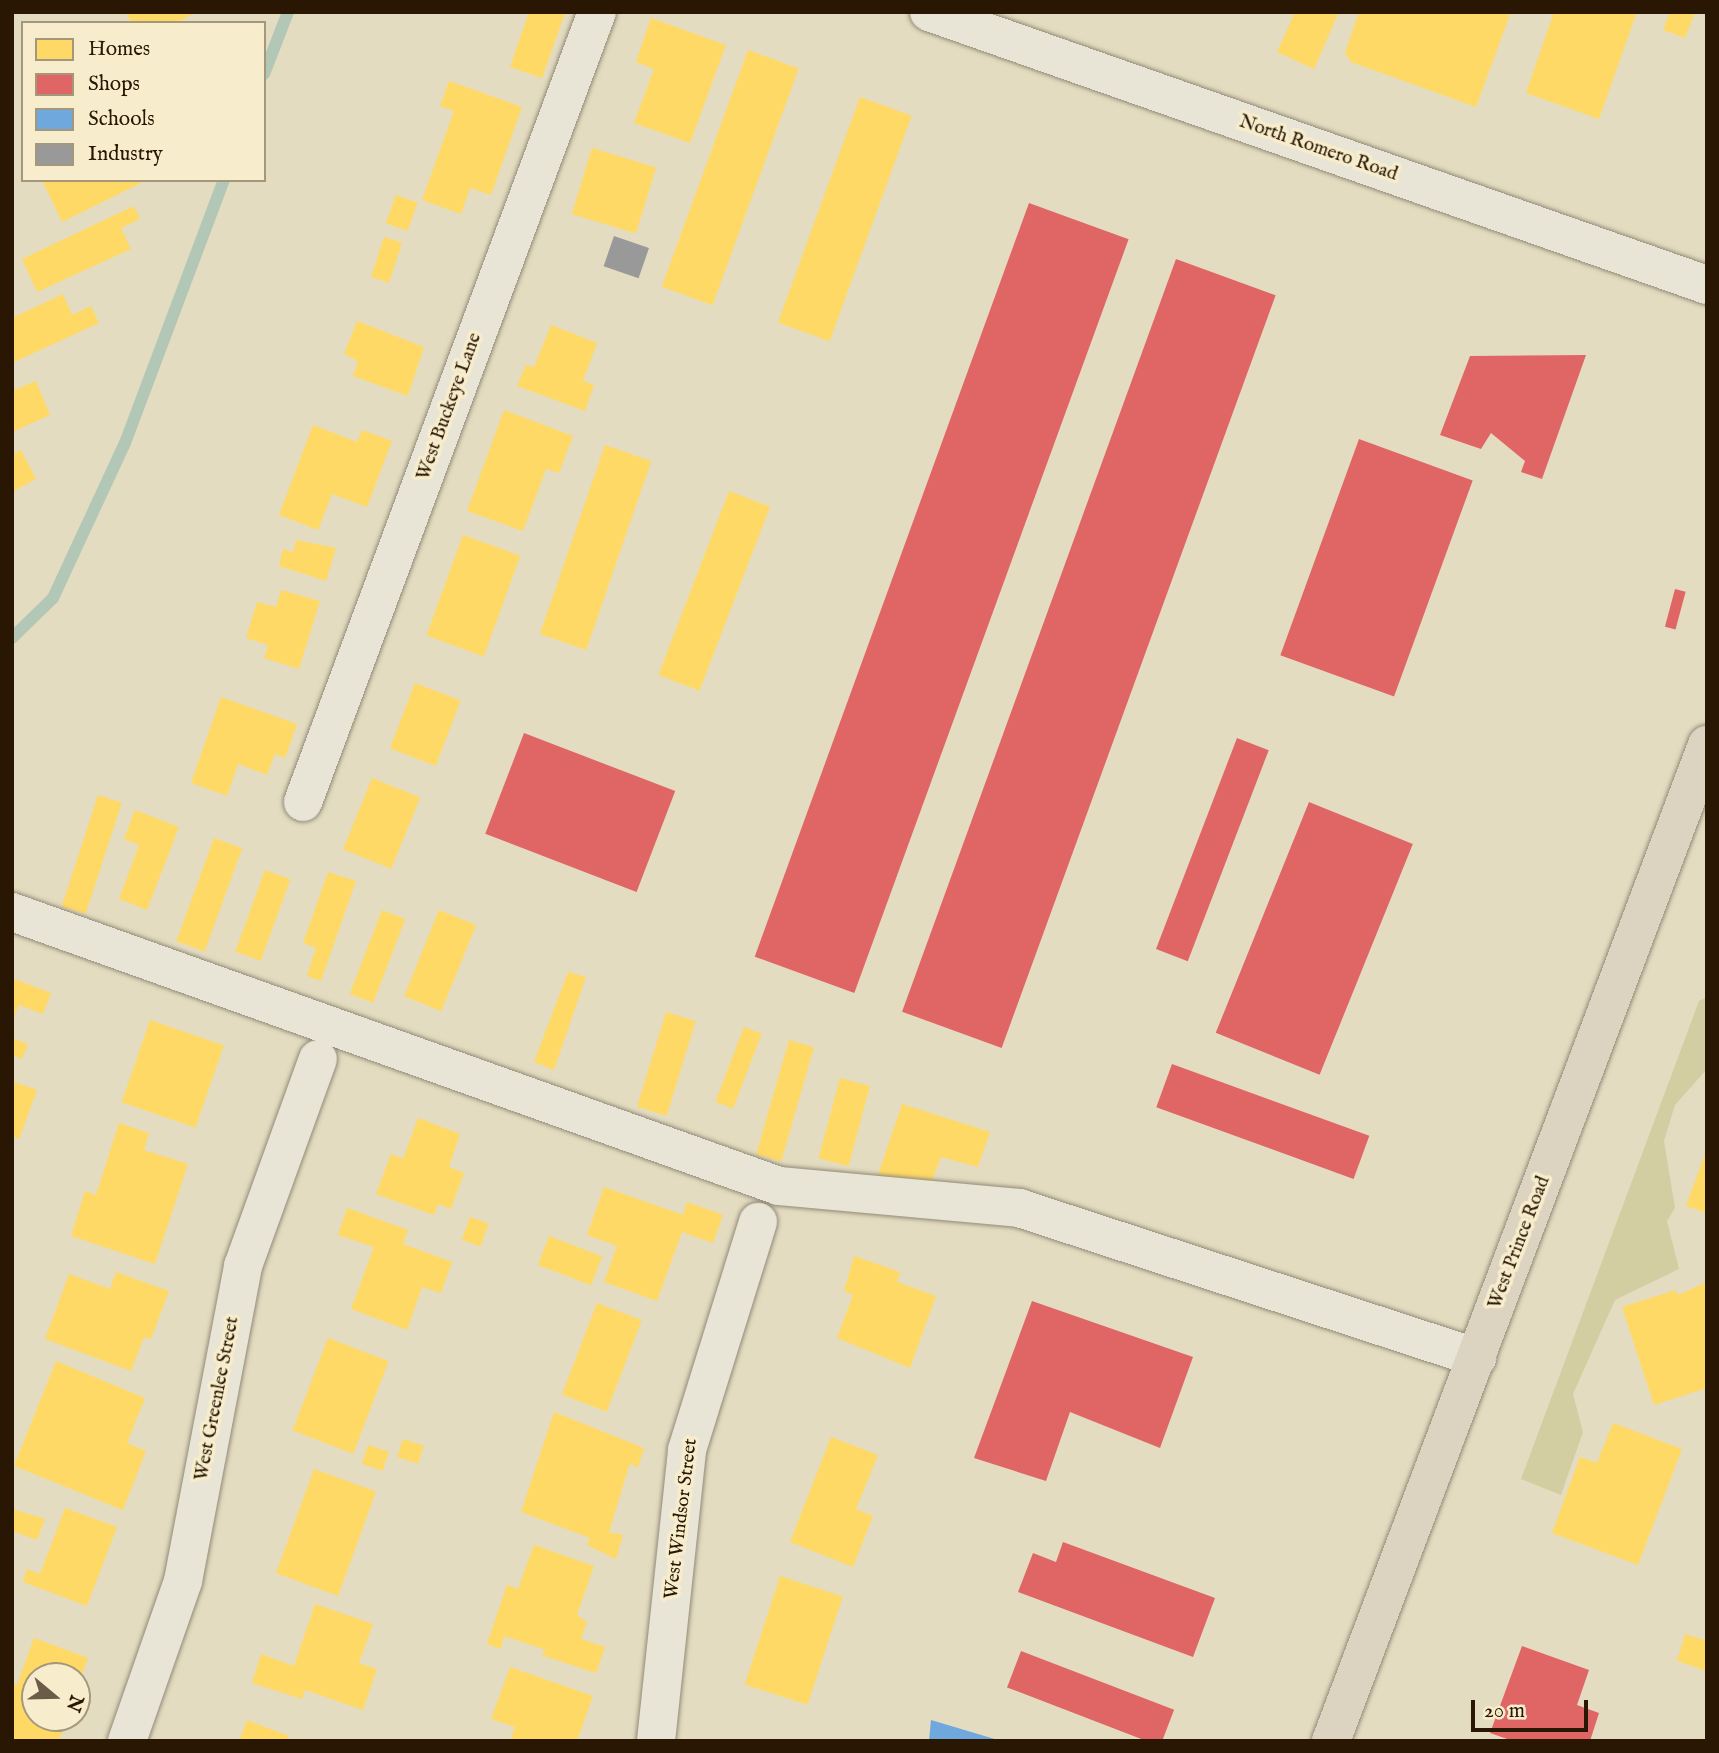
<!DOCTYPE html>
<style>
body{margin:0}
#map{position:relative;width:1719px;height:1753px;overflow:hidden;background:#e4dcc0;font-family:"IM FELL English",serif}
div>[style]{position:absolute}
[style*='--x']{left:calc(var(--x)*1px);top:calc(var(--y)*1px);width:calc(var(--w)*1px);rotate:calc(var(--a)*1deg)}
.green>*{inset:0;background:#d2cea1}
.homes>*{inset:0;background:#ffd966;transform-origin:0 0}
.shops>*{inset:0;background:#e06666;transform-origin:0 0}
.schools>*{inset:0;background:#6fa8dc}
.industry>*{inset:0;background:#999;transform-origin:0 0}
.stream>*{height:12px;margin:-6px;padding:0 6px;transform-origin:6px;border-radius:6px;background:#b2c7b5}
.roads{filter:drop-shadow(0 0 2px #918a78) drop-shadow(0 0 2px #918a78)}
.minor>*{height:38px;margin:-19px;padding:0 19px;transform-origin:19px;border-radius:19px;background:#e8e4d6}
.major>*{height:38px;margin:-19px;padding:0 19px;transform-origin:19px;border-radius:19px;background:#dcd4c1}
span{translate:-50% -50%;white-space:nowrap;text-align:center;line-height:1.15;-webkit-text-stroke:7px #f7edcc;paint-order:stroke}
.street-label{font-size:19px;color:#291704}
.frame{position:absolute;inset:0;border:14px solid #291704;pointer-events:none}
.legend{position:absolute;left:21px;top:21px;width:245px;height:161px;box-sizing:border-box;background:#f7edcc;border:2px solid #a5977c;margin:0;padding:9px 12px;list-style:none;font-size:21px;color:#291704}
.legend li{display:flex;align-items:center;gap:14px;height:35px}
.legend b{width:35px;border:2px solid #a5977c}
.north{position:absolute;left:21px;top:1662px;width:70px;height:70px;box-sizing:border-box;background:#f7edcc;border:2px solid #a5977c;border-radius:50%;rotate:109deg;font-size:19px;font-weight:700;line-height:28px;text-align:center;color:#291704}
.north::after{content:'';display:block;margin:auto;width:24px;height:32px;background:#6a5c46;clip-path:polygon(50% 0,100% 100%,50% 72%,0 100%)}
.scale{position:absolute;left:1471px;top:1700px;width:117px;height:32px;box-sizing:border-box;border:4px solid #291704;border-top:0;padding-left:9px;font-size:21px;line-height:24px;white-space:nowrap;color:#291704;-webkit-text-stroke:5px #f7edcc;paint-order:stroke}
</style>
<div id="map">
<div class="green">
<i style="clip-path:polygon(1707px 997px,1707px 1069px,1675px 1105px,1664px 1141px,1675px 1208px,1667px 1221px,1679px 1269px,1615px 1300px,1573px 1394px,1583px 1432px,1561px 1495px,1521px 1479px,1699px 1001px)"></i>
</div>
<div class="homes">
<i style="clip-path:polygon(126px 12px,196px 12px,177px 23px,131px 23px)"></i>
<i style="clip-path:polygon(529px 12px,565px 13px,542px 78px,510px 67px)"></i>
<i style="clip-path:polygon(1295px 12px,1339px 12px,1314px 69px,1277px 52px)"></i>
<i style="clip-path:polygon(1359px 12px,1511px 12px,1476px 107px,1351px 62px,1345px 53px)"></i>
<i style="clip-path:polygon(1554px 12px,1637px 12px,1599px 119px,1526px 93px)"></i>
<i style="clip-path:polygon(1670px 12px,1695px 12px,1685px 38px,1663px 30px)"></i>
<i style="clip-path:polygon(651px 18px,726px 45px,690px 143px,634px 123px,654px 69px,636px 62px)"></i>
<i style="left:748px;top:50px;width:54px;height:252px;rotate:20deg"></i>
<i style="clip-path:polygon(449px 81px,522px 107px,491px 195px,470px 188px,461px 214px,422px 200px,454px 111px,440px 106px)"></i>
<i style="left:860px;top:97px;width:55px;height:240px;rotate:20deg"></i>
<i style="left:592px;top:148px;width:67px;height:69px;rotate:17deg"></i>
<i style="clip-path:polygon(42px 180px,147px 180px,62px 222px)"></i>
<i style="left:396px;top:195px;width:23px;height:30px;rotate:20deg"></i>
<i style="clip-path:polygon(134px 206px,140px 219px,121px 228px,131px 249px,37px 292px,22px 259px)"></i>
<i style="left:384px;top:237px;width:19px;height:42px;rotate:18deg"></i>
<i style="clip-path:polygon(63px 294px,72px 315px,91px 306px,99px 323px,12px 363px,12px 318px)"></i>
<i style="clip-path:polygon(357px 321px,424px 347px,408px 396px,353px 376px,358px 361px,344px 354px)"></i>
<i style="clip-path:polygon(551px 325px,597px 343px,583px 381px,594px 385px,585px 411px,517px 386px,526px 365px,534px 367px)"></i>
<i style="clip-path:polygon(36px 381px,50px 415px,12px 432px,12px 391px)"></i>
<i style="clip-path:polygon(504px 410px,573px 436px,559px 473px,546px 469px,523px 531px,467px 511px)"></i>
<i style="clip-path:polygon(313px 425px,357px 442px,362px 430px,392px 441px,367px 507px,332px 494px,318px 530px,279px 515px)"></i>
<i style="left:605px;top:445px;width:49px;height:200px;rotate:19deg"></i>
<i style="clip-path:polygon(21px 450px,36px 479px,12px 492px,12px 455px)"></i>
<i style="left:729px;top:491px;width:44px;height:197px;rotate:21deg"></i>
<i style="left:463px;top:535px;width:61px;height:107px;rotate:20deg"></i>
<i style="clip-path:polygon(296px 540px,336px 548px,326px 581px,279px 566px,283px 549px,293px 552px)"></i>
<i style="clip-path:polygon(281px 590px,320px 601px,299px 669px,264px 658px,268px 645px,246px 638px,257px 602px,276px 607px)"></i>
<i style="left:415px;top:683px;width:49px;height:70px;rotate:21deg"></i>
<i style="clip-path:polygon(221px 697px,297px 724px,285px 758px,275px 754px,267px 775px,238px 764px,227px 796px,191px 783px)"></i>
<i style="left:372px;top:778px;width:52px;height:77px;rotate:22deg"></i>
<i style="left:98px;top:795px;width:25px;height:117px;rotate:18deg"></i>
<i style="clip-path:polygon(135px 810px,179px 827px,147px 910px,119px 899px,139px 845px,124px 839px)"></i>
<i style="left:214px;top:838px;width:30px;height:110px;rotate:20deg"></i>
<i style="left:265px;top:870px;width:27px;height:87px;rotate:20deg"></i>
<i style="clip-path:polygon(328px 872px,356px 881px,321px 981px,307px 976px,316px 948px,303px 943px)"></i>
<i style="left:382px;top:910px;width:25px;height:90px;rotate:21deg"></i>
<i style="left:439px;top:910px;width:40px;height:93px;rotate:22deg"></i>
<i style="clip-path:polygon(568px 972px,586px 977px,554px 1070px,534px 1062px)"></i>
<i style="clip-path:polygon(12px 978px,51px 993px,43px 1014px,19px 1005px,12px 1022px)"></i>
<i style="left:666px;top:1012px;width:31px;height:99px;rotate:17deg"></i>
<i style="left:150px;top:1020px;width:78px;height:87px;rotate:19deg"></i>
<i style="left:744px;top:1027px;width:19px;height:80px;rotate:21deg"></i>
<i style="clip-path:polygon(12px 1038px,28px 1044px,22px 1059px,12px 1055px)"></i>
<i style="left:789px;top:1040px;width:26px;height:119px;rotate:16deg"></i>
<i style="left:840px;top:1078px;width:31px;height:83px;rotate:15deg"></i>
<i style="clip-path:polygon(12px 1081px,37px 1090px,19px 1139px,12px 1136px)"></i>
<i style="clip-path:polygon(902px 1104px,990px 1132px,978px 1167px,941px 1157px,928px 1191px,878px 1175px)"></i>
<i style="clip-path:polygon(418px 1118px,460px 1134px,449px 1167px,464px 1173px,451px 1209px,438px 1204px,434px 1215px,376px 1194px,391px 1154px,403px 1159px)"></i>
<i style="clip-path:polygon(119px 1123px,149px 1133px,144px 1150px,188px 1164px,155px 1264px,71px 1236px,85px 1191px,96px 1195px)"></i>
<i style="clip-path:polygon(1706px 1151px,1707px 1151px,1707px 1213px,1686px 1206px)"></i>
<i style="clip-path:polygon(604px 1187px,683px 1215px,687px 1202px,723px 1215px,713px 1243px,682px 1232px,657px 1301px,604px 1282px,617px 1246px,587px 1235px)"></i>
<i style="clip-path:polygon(347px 1208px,408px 1230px,403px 1244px,452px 1262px,441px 1293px,422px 1287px,407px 1330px,351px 1309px,374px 1247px,338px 1235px)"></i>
<i style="left:470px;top:1217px;width:20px;height:24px;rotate:20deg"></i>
<i style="left:549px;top:1236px;width:57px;height:31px;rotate:21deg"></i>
<i style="clip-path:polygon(854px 1256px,900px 1272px,897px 1282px,936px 1296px,910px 1368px,837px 1338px,853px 1295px,844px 1291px)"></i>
<i style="clip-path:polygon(116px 1272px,169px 1291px,151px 1339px,144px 1337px,131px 1371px,45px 1339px,69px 1274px,110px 1289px)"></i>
<i style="clip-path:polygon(1707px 1282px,1707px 1388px,1654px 1405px,1622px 1307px,1676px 1290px,1678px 1295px)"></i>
<i style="left:597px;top:1303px;width:48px;height:98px;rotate:21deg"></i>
<i style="left:328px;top:1338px;width:65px;height:99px;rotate:21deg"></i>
<i style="clip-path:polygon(56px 1361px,145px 1398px,127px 1443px,146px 1451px,123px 1510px,14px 1466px)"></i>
<i style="clip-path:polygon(554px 1412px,644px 1448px,638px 1468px,630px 1463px,609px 1532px,623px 1535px,616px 1559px,587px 1545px,590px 1538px,521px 1512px)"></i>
<i style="clip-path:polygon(1613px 1423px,1682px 1449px,1638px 1565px,1552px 1533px,1580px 1457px,1597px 1463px)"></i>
<i style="clip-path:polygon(831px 1437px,878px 1455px,856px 1509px,873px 1516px,853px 1567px,790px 1542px)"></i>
<i style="left:403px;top:1439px;width:22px;height:19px;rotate:18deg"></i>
<i style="left:368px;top:1445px;width:22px;height:20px;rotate:18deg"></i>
<i style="left:314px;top:1469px;width:66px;height:111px;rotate:20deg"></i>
<i style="clip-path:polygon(65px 1508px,117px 1527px,87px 1606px,23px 1582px,27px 1569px,40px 1574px)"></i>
<i style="clip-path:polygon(12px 1509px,45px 1519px,37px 1540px,12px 1531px)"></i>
<i style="clip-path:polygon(534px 1545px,594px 1566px,577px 1615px,587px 1622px,581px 1639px,605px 1647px,596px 1673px,541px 1655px,546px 1650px,504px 1636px,501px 1649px,487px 1644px,507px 1585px,518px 1589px)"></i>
<i style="left:780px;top:1576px;width:66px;height:114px;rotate:18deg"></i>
<i style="clip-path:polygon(315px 1604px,373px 1624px,359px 1663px,377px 1669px,363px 1710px,305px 1690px,302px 1699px,252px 1683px,261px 1654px,294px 1666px)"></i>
<i style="clip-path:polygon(1685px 1634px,1707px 1641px,1707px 1671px,1677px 1661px)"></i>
<i style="clip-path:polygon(34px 1638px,88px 1658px,77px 1688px,77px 1676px,35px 1676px,35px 1718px,67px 1718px,59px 1741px,12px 1741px,12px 1683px,17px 1685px)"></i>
<i style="clip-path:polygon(510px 1667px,593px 1696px,577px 1741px,510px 1741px,515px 1727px,491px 1719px)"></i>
<i style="clip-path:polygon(247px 1720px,289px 1736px,287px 1741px,239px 1741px)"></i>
</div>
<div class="shops">
<i style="left:1029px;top:203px;width:106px;height:802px;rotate:20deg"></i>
<i style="left:1176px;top:259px;width:106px;height:801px;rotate:20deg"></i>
<i style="clip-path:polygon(1586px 355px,1542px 479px,1521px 472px,1525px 461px,1491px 433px,1481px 449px,1440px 435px,1470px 356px)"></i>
<i style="left:1359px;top:439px;width:121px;height:230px;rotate:20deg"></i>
<i style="left:1675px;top:589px;width:11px;height:39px;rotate:15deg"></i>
<i style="left:524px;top:733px;width:162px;height:108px;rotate:21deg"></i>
<i style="left:1237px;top:738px;width:34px;height:226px;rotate:21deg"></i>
<i style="left:1309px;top:802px;width:112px;height:249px;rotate:22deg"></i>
<i style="left:1172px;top:1064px;width:210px;height:46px;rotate:20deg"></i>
<i style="clip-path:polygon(1032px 1301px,1193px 1357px,1160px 1448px,1070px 1412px,1046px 1481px,974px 1458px)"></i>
<i style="clip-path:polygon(1063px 1542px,1215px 1598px,1193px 1657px,1018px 1592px,1033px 1553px,1056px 1562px)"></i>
<i style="clip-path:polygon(1522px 1646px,1589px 1670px,1577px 1705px,1599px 1713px,1590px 1741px,1513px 1741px,1490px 1733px)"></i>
<i style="left:1021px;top:1651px;width:164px;height:39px;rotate:21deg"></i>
</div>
<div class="schools">
<i style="clip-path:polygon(931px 1720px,998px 1740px,998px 1741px,929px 1741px)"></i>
</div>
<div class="industry">
<i style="left:614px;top:236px;width:37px;height:32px;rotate:19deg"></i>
</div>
<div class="stream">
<i style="--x:264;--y:74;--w:66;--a:-68.8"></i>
<i style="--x:12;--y:638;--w:57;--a:-44.3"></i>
<i style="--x:53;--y:598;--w:171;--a:-65.1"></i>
<i style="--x:125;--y:443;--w:281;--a:-69.4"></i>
</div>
<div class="roads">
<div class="minor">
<i style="--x:929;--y:12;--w:825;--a:19.34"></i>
<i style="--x:303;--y:802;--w:843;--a:-69.59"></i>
<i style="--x:12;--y:912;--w:814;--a:19.66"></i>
<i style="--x:779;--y:1186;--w:241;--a:5.2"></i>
<i style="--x:1019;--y:1208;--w:482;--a:18.1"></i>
<i style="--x:127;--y:1741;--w:170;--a:-70.7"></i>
<i style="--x:183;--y:1581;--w:321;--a:-79.2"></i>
<i style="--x:243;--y:1266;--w:220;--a:-70.1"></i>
<i style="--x:656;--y:1741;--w:293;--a:-83.9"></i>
<i style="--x:687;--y:1450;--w:239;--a:-72.7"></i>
</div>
<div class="major">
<i style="--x:1331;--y:1741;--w:1065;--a:-69.32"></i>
</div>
</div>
<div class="street-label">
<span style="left:1318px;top:149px;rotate:19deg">North Romero Road</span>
<span style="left:450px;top:407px;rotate:-70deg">West Buckeye Lane</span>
<span style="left:1520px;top:1243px;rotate:-69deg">West Prince Road</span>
<span style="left:218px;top:1399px;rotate:-79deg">West Greenlee Street</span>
<span style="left:682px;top:1519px;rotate:-83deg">West Windsor Street</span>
</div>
<div class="frame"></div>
<ul class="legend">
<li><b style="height:19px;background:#ffd966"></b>Homes</li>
<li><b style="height:19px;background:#e06666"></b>Shops</li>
<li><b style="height:19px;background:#6fa8dc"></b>Schools</li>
<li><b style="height:19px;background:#999"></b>Industry</li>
</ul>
<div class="north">N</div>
<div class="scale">20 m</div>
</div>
